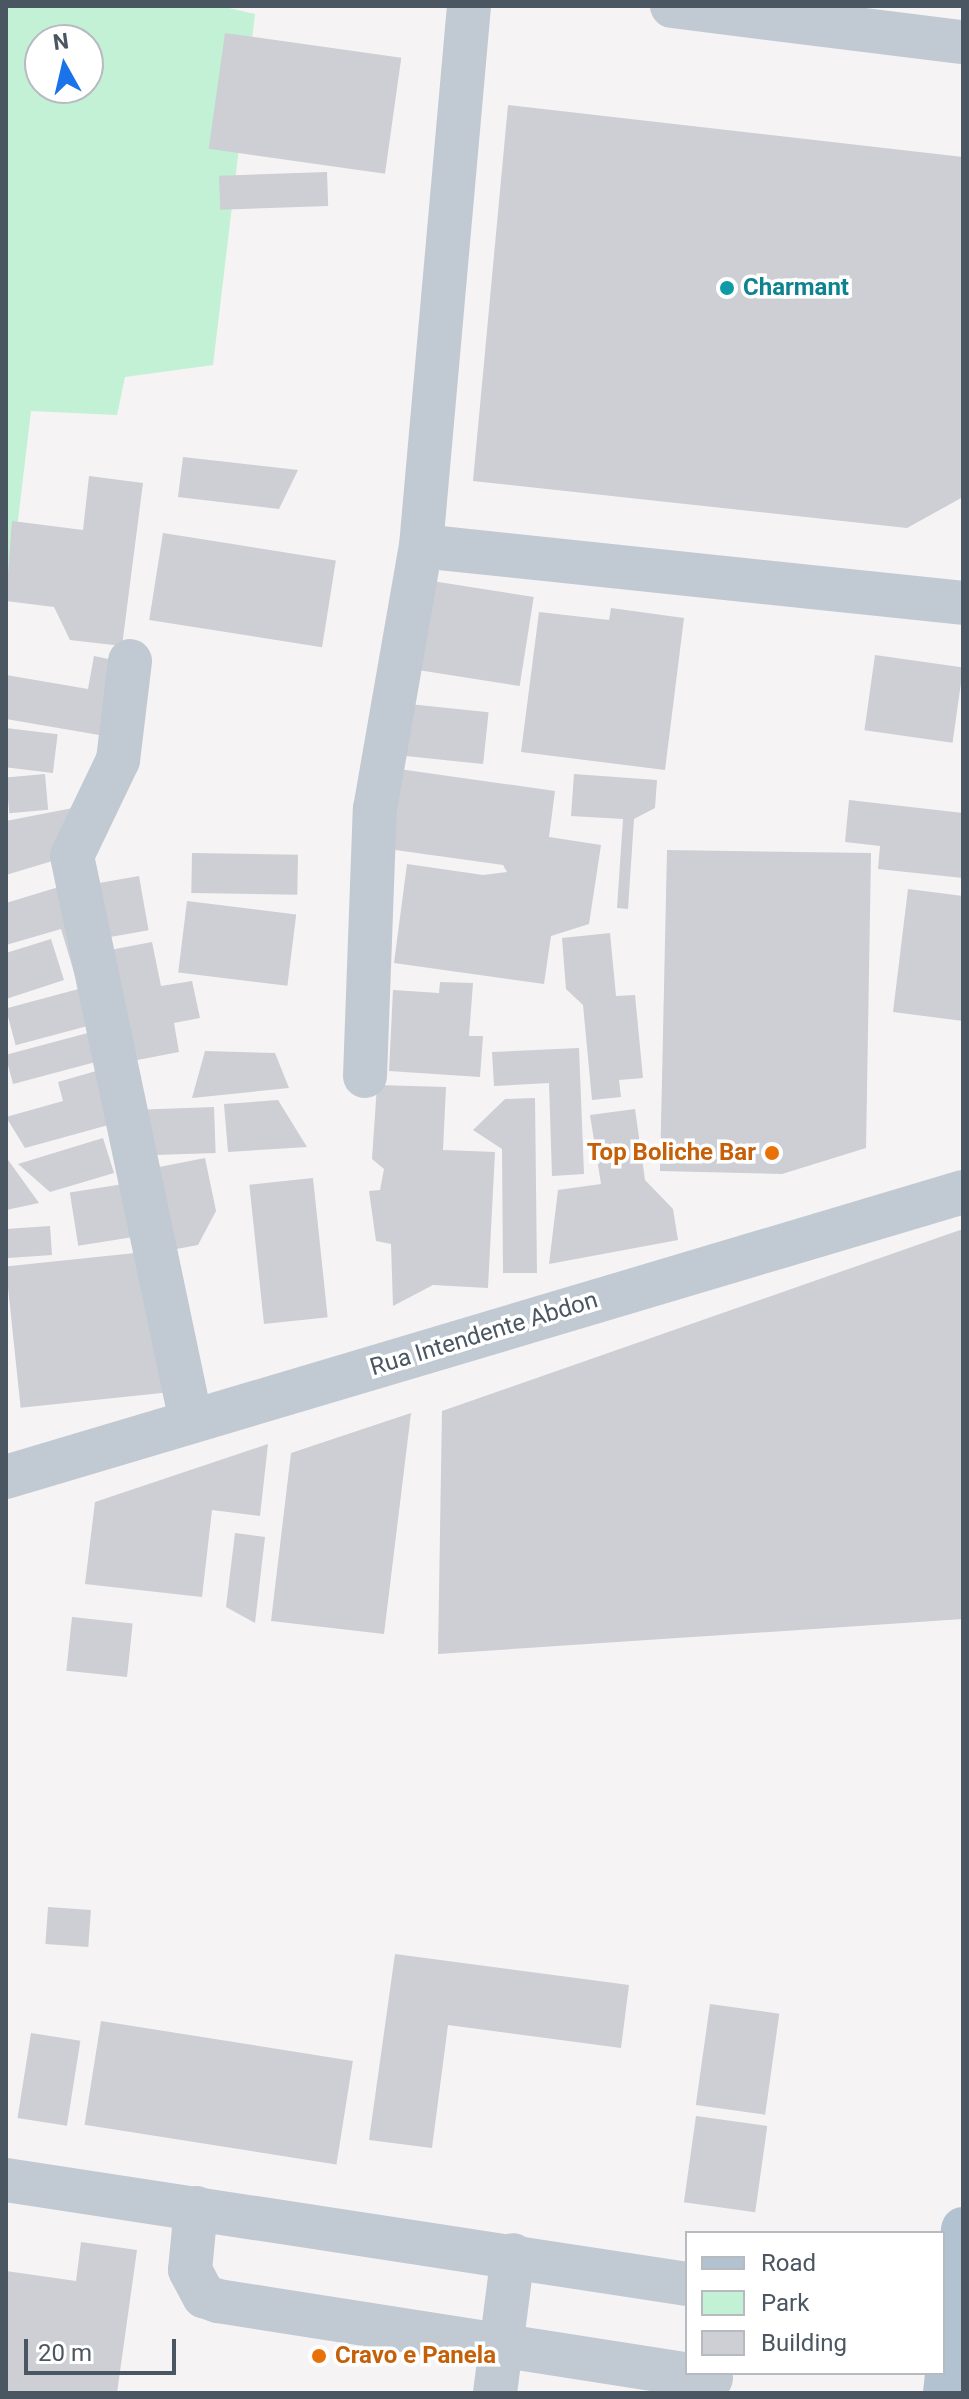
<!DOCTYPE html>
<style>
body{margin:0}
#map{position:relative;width:969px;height:2399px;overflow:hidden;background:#f5f3f3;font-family:Roboto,sans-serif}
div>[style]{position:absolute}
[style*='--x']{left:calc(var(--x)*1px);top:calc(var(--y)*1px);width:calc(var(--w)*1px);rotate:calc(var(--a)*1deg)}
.green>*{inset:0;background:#c3f1d5}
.building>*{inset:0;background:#cdcfd5;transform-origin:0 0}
.minor>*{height:44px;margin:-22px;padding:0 22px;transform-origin:22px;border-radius:22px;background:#c1cad2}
.major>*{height:44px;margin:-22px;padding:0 22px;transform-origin:22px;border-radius:22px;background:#b3c2d1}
.dots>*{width:22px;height:22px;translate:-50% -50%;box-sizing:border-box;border:4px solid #fff;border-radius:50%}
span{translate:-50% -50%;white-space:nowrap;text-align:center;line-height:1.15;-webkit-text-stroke:7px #fff;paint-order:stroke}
.culture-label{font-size:24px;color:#0d838f;font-weight:700}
.left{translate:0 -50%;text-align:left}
.food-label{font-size:24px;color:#c56008;font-weight:700}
.right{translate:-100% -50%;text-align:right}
.street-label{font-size:24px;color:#4a5661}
.frame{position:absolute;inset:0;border:8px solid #4a5661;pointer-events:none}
.legend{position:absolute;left:685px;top:2231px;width:260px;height:144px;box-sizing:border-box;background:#fff;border:2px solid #b7bbc0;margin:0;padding:10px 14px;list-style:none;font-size:24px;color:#4a5661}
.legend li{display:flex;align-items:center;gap:16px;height:40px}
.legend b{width:40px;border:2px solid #b7bbc0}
.north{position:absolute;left:24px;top:24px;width:80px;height:80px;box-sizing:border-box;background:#fff;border:2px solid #b7bbc0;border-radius:50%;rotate:352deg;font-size:22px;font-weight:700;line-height:32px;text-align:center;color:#4a5661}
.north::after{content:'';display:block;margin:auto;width:28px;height:36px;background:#1a73e8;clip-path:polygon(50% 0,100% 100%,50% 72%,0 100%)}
.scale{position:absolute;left:24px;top:2339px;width:152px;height:36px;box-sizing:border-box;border:4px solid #4a5661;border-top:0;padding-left:10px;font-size:24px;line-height:28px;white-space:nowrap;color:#4a5661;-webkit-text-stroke:6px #fff;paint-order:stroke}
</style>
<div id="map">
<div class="green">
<i style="clip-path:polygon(evenodd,6px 6px,220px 6px,255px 14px,213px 365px,125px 377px,117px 415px,31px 411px,6px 621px,6px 6px,40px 40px,88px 40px,88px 88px,40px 88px,40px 40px)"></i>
</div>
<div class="building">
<i style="left:225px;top:33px;width:178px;height:117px;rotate:8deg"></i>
<i style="clip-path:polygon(508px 105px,963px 157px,963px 497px,907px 528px,473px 481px)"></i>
<i style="left:327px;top:172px;width:34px;height:108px;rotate:88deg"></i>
<i style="clip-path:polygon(183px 457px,298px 470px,279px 509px,178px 497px)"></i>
<i style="clip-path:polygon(89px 476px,143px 483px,122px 646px,70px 640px,54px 607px,6px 601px,12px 521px,83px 530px)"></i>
<i style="left:163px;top:533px;width:175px;height:88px;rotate:9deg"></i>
<i style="left:432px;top:581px;width:103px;height:90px;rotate:9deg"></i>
<i style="clip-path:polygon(611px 608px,684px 618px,665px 770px,521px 752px,539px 612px,609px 620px)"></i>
<i style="left:875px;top:655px;width:89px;height:76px;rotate:8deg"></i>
<i style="clip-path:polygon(94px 656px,118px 661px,105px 736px,6px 719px,6px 675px,88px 689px)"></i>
<i style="left:409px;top:704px;width:80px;height:52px;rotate:6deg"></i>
<i style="left:6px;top:728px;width:52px;height:39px;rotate:7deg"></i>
<i style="clip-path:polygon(399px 769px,555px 791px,549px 837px,601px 845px,589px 924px,551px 936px,544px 984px,394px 963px,407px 864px,483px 875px,507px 872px,503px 865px,388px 849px)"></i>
<i style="left:45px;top:774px;width:36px;height:39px;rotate:85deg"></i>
<i style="clip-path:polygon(574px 774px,657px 780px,655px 808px,634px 819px,628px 909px,617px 908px,623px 819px,571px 816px)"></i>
<i style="clip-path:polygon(849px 800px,963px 813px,963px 878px,878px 869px,880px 846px,845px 842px)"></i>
<i style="clip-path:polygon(78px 807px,59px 859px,6px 875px,6px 821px)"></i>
<i style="clip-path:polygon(667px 850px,871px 853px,866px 1148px,782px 1174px,660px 1171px)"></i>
<i style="left:192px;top:853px;width:106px;height:40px;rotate:1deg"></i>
<i style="left:139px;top:876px;width:55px;height:52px;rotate:80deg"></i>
<i style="clip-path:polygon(62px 886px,76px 979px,61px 929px,6px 945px,6px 903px)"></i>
<i style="clip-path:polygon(908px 889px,963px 896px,963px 1021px,893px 1012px)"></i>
<i style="left:187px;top:901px;width:110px;height:72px;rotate:7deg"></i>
<i style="clip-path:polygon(610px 933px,616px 996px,635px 995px,643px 1078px,619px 1080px,621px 1097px,592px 1100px,583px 1005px,566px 989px,562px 938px)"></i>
<i style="clip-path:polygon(51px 939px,64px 980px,6px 999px,6px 953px)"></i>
<i style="clip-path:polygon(152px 942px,161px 986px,192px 981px,200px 1018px,174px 1023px,179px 1052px,132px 1061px,110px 950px)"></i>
<i style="clip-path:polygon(440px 982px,473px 983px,469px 1036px,483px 1036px,480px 1077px,389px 1071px,393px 990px,439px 993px)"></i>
<i style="left:86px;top:987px;width:38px;height:83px;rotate:75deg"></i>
<i style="left:99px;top:1030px;width:30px;height:97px;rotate:75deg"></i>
<i style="clip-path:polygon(579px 1048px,584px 1174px,552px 1176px,549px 1083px,494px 1086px,492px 1052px)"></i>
<i style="clip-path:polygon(205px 1051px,275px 1053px,289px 1088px,192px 1098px)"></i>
<i style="clip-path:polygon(96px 1071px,112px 1124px,25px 1148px,6px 1117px,63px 1101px,58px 1082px)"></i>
<i style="clip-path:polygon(377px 1085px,446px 1087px,443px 1150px,495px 1152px,488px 1288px,433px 1285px,393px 1306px,391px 1244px,376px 1241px,369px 1191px,380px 1190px,384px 1169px,372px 1159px)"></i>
<i style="clip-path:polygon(535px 1098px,537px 1273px,503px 1273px,502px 1149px,473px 1130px,505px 1099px)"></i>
<i style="clip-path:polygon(278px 1100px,307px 1147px,228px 1152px,224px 1104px)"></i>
<i style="left:214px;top:1107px;width:46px;height:76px;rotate:88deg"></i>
<i style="clip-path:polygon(635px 1109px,645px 1180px,673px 1209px,678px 1240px,549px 1264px,558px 1190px,601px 1184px,590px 1115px)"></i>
<i style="clip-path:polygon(103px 1138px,114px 1173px,50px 1192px,18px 1164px)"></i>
<i style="clip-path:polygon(6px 1157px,39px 1203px,6px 1210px)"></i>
<i style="clip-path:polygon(205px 1158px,216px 1211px,198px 1245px,171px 1250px,154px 1168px)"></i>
<i style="left:313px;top:1178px;width:140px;height:64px;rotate:84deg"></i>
<i style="left:136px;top:1182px;width:54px;height:67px;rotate:81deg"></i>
<i style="left:50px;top:1226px;width:29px;height:44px;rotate:86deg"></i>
<i style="clip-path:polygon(963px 1229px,963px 1619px,438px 1654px,442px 1411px)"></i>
<i style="left:154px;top:1251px;width:142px;height:149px;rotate:84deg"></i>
<i style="clip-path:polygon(411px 1413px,384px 1634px,271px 1621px,291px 1453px)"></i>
<i style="clip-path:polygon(268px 1444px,260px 1516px,212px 1510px,202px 1597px,85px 1584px,95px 1502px)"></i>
<i style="clip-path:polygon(235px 1533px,265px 1537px,255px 1623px,226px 1607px)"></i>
<i style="left:72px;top:1617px;width:61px;height:54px;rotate:6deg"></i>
<i style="left:48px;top:1907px;width:43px;height:37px;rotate:4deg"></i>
<i style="clip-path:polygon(395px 1954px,629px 1985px,621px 2048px,448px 2025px,432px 2148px,369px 2140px)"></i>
<i style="left:710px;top:2004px;width:70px;height:102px;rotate:8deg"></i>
<i style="left:101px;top:2021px;width:255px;height:105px;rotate:9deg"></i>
<i style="left:31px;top:2033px;width:50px;height:86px;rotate:9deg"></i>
<i style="left:696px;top:2116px;width:72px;height:87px;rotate:8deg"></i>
<i style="clip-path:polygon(81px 2242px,137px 2250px,117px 2393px,6px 2393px,6px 2271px,76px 2281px)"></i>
</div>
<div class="minor">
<i style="--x:672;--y:6;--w:293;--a:7.1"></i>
<i style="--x:421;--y:546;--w:545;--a:6"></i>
<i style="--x:130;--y:661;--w:100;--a:96.9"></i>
<i style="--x:118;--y:760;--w:106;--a:115.6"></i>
<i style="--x:72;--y:856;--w:577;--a:78.11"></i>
<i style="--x:365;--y:1076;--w:267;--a:-87.9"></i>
<i style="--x:375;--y:809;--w:267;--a:-80.1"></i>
<i style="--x:421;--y:546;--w:542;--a:-84.92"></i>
<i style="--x:6;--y:1477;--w:999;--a:-16.58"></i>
<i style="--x:6;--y:2180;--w:689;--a:8.68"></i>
<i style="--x:196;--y:2208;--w:62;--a:95.5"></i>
<i style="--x:190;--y:2270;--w:30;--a:62"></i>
<i style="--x:204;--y:2296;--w:15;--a:20"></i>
<i style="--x:218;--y:2301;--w:499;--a:8.9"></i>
<i style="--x:495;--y:2393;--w:139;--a:-82.6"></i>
</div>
<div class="major">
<i style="--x:945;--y:2393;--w:165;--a:-83.7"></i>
</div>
<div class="dots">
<i style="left:727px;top:288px;background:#0f9aa8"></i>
<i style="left:772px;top:1153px;background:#e8710a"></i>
<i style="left:319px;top:2356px;background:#e8710a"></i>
</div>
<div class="culture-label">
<span class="left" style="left:743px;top:288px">Charmant</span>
</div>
<div class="food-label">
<span class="right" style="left:756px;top:1153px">Top Boliche Bar</span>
<span class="left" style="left:335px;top:2356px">Cravo e Panela</span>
</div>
<div class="street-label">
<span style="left:484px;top:1334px;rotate:-17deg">Rua Intendente Abdon</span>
</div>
<div class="frame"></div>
<ul class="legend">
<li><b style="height:10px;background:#b3c2d1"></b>Road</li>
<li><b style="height:22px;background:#c3f1d5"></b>Park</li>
<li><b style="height:22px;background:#cdcfd5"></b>Building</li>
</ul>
<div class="north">N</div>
<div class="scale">20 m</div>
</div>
